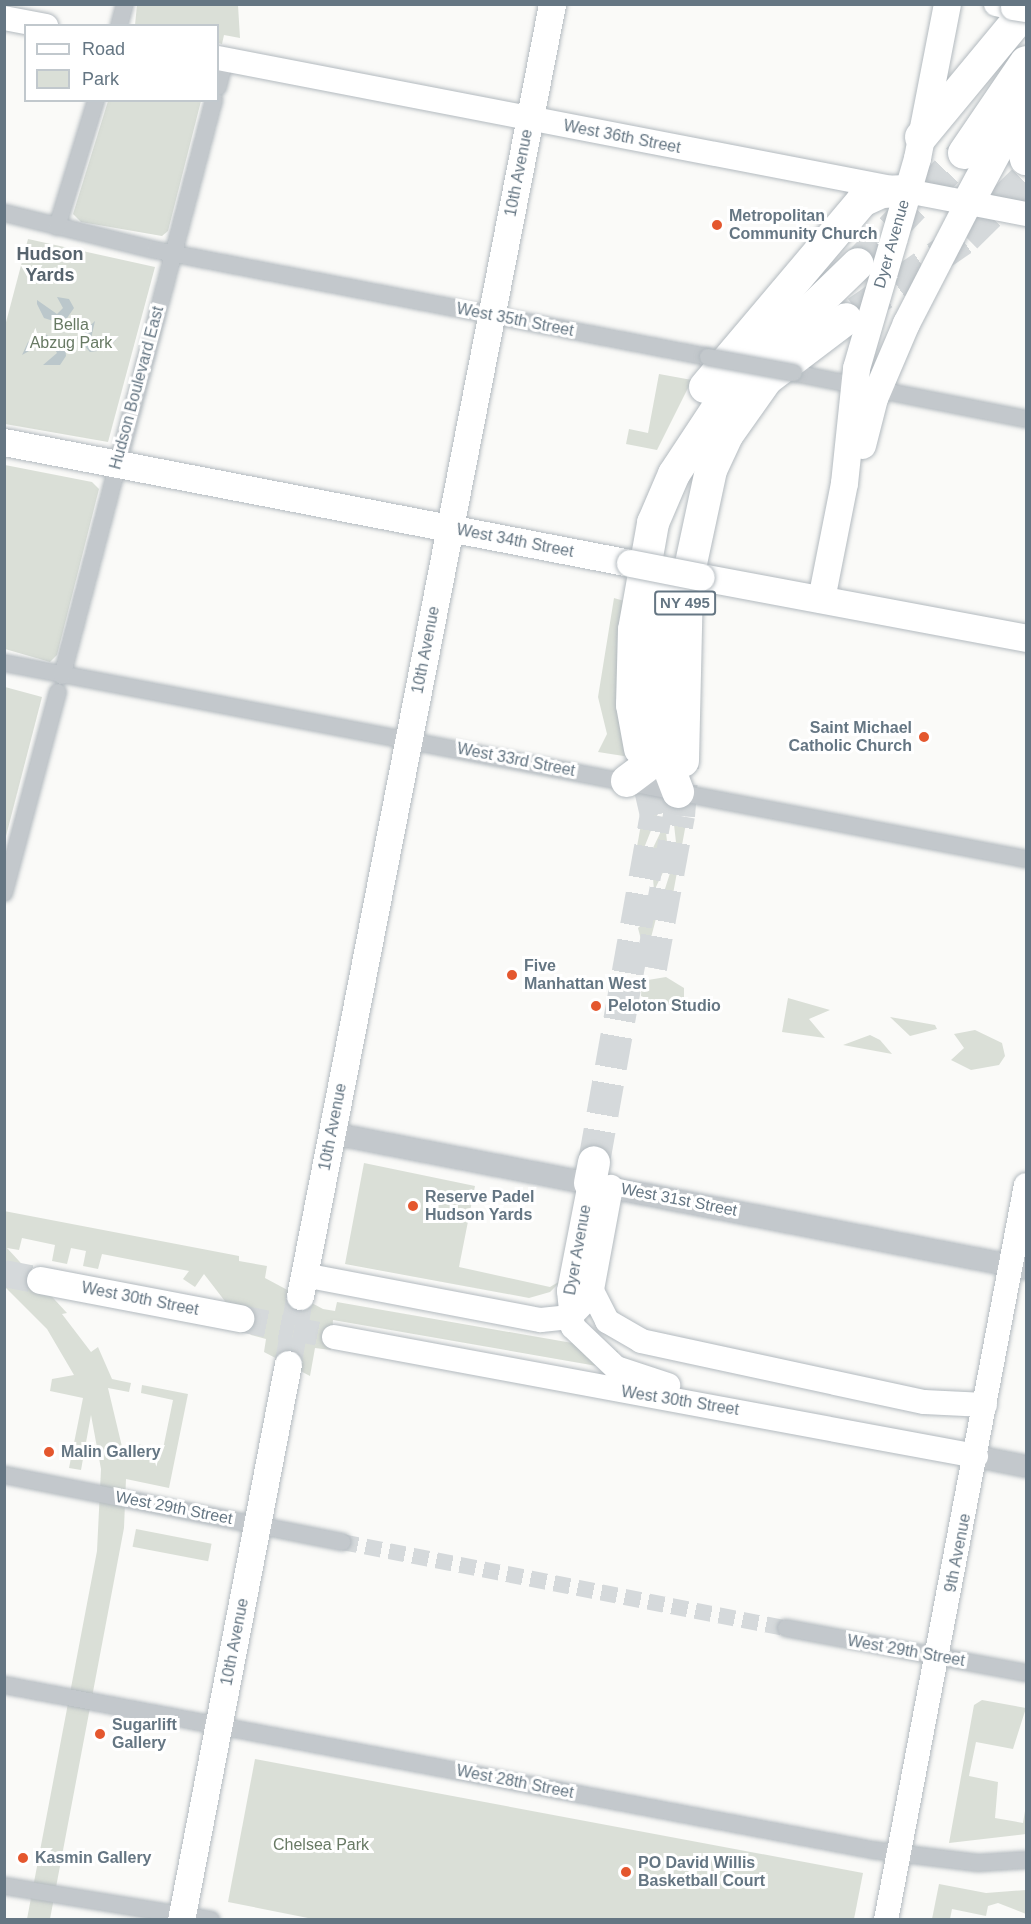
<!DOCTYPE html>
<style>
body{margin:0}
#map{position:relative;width:1031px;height:1924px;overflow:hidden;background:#fafaf8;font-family:Arial,sans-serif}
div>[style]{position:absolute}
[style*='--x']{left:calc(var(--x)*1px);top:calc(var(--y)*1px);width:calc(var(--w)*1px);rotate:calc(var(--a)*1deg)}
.green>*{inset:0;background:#dadfd7;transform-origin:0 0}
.water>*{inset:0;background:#bbc7cb}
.minor-tunnel>*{height:16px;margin-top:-8px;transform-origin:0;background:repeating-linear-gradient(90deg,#d5d9db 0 16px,transparent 0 24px)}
.secondary-tunnel>*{height:24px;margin-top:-12px;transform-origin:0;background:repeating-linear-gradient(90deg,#d5d9db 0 24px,transparent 0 36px)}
.primary-tunnel>*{height:27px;margin-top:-13.5px;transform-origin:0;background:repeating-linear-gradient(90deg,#d5d9db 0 27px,transparent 0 41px)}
.motorway-tunnel>*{height:32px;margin-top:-16px;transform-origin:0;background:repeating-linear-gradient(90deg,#d5d9db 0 32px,transparent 0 48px)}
.roads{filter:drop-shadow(0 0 2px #b3babf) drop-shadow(0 0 2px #b3babf)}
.minor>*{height:16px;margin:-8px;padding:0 8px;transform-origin:8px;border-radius:8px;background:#c3c8cc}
.tertiary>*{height:21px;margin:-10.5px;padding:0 10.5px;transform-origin:10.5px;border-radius:10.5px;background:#c3c8cc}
.secondary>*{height:24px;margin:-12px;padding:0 12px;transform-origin:12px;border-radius:12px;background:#fff}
.primary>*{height:27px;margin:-13.5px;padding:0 13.5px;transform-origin:13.5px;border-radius:13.5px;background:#fff}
.motorway>*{height:32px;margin:-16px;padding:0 16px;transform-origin:16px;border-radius:16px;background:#fff}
.bridges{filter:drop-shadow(0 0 2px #b3babf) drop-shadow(0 0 2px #b3babf)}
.minor-bridge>*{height:16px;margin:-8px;padding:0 8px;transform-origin:8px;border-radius:8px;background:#c3c8cc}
.secondary-bridge>*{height:24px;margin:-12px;padding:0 12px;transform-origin:12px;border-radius:12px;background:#fff}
.primary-bridge>*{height:27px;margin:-13.5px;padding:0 13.5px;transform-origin:13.5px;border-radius:13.5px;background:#fff}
.dots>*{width:16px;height:16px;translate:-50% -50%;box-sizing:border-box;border:3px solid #fff;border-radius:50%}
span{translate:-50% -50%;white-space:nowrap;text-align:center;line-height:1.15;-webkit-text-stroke:6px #fff;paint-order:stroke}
.shield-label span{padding:2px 4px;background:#fff;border:2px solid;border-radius:4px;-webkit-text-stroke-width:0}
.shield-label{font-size:15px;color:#657683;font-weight:700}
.street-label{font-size:16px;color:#657683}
.poi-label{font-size:16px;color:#657683;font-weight:700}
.left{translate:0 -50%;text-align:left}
.right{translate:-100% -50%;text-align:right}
.park-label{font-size:16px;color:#687a64}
.neighbourhood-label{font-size:18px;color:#57646e;font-weight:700}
.frame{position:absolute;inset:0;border:6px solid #657683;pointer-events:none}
.legend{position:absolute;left:24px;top:24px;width:195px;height:78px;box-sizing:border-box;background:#fff;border:2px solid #c1c8cd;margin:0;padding:8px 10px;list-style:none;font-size:18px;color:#657683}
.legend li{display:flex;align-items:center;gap:12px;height:30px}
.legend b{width:30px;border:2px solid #c1c8cd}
</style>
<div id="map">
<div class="green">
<i style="clip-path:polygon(137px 5px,238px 5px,240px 38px,224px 35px,222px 44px,218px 43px,218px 26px,135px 25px)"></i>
<i style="clip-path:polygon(108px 101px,201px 101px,168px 231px,162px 236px,81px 222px,73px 214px)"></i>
<i style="clip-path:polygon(28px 239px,155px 267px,108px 442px,5px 424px,5px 326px)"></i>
<i style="clip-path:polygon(659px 374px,692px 380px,657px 450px,626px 444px,629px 429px,648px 433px)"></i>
<i style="clip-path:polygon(5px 465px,92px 482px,99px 489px,57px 655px,50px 662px,5px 649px)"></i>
<i style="clip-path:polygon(614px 598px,624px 601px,630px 757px,598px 752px,607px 734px,598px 697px)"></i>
<i style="clip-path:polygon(5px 687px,42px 697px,5px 840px)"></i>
<i style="clip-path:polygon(644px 808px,658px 813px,642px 853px,636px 852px)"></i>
<i style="clip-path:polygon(673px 816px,687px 818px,673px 894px,664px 892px,677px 851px)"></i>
<i style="clip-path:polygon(665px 823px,669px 860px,654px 891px,651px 852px)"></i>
<i style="clip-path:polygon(659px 907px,647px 953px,645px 955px,638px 928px)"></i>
<i style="clip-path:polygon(666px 977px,684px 988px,684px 1002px,665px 1007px,641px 996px,642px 981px)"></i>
<i style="clip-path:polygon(788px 998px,830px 1010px,809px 1019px,825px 1038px,782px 1032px)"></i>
<i style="clip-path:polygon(890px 1017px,935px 1025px,937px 1029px,910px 1036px)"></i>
<i style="clip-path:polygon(975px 1030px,1002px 1043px,1005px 1056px,999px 1065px,971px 1070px,951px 1060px,964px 1048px,954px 1034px)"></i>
<i style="clip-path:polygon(870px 1035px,880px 1040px,892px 1054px,843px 1045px)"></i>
<i style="clip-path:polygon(364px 1163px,475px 1186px,459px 1267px,550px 1287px,562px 1280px,550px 1292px,529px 1298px,345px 1264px)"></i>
<i style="clip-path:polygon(4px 1211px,239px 1256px,239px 1261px,267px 1266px,265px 1278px,323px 1309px,335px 1311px,337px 1302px,618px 1351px,614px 1369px,333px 1320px,331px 1350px,315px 1348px,310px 1376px,264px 1352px,266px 1339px,251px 1335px,204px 1274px,195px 1287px,183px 1279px,189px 1271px,102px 1254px,98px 1269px,83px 1266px,86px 1251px,71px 1248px,67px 1264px,52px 1261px,55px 1245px,22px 1238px,19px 1250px,7px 1248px,67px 1313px,62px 1314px,91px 1352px,98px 1347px,112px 1379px,131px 1383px,129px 1392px,108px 1388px,123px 1451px,130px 1452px,131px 1443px,163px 1449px,173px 1400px,141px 1393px,142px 1385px,188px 1394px,169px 1488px,126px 1479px,124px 1528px,50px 1919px,27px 1919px,97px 1551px,101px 1469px,91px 1415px,81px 1470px,69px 1468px,83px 1398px,50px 1391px,52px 1379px,74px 1375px,47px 1329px,5px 1287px)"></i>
<i style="left:136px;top:1529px;width:77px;height:18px;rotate:11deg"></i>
<i style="clip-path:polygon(982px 1700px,1026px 1708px,1013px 1749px,976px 1742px,969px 1776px,998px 1782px,995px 1818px,1023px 1823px,1026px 1805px,1026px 1834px,949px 1843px,974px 1705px)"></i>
<i style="clip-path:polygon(255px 1759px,863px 1873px,854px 1919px,318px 1920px,228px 1902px)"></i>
<i style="clip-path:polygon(939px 1884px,986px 1893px,1026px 1890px,1026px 1914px,998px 1903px,988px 1906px,986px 1916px,952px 1909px,950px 1919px,932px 1919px)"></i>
</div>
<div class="water">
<i style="clip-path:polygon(57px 297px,69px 299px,74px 308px,63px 324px,44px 318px,37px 304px,37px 300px,57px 314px,63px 308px)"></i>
<i style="clip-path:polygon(95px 321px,90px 343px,116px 340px,105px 350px,90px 352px,77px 338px)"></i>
<i style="clip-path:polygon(43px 333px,65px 345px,66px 356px,60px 365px,43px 365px,57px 353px,50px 339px,22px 355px,28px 342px)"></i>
</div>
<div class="minor-tunnel">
<i style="--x:342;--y:1542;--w:452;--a:11"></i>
</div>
<div class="secondary-tunnel">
<i style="--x:294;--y:1329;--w:41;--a:11.3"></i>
</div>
<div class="primary-tunnel">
<i style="--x:4;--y:1273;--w:37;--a:11"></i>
<i style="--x:240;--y:1318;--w:55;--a:11.5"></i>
<i style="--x:288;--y:1364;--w:69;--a:-80"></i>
</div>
<div class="motorway-tunnel">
<i style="--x:858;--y:264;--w:153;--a:-46.3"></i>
<i style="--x:857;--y:312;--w:132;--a:-34.5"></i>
<i style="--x:966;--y:237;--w:84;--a:-44.5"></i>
<i style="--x:651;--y:968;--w:155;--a:-79.6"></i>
<i style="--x:679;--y:816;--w:51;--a:-85.5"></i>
<i style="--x:594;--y:1162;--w:352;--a:-79.9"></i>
<i style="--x:656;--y:815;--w:62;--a:-103.1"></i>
</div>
<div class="roads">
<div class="minor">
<i style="--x:119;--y:26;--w:23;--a:-75"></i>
<i style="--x:218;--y:87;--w:29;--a:-76"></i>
<i style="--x:4;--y:213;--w:155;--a:13.8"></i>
<i style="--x:155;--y:250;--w:563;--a:10.95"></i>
<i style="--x:57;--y:227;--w:133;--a:-72.9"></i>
<i style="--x:794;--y:373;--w:237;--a:11.2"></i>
<i style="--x:4;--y:663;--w:1041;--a:10.86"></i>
<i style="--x:62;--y:676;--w:596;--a:-75.22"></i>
<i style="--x:4;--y:893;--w:208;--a:-75"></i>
<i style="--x:4;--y:1475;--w:345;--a:11.2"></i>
<i style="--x:786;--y:1628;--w:244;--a:10.6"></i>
<i style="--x:4;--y:1685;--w:884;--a:10.76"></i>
<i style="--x:872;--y:1850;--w:107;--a:7"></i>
<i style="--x:978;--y:1863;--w:48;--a:-3.6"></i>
<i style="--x:4;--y:1886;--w:210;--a:9.3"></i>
</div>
<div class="tertiary">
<i style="--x:332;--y:1133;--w:707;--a:11.01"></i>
<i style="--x:976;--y:1456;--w:51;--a:11.3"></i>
</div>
<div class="secondary">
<i style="--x:996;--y:4;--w:17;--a:13"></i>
<i style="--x:4;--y:18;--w:43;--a:10.8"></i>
<i style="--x:218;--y:58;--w:823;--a:10.93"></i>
<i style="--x:590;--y:1183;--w:110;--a:101"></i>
<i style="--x:569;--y:1291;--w:36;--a:84"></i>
<i style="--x:573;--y:1327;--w:59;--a:43.6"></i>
<i style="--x:616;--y:1368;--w:55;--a:18.1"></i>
<i style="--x:304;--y:1275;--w:241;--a:10.8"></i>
<i style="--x:541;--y:1320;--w:29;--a:-6"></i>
<i style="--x:570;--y:1317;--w:30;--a:-46"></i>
<i style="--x:591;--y:1295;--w:110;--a:-79.5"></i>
<i style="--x:592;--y:1291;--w:34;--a:63"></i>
<i style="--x:607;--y:1321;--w:39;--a:30"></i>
<i style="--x:641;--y:1341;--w:289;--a:12.2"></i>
<i style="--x:924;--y:1402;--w:61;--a:2.8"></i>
<i style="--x:334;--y:1337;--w:653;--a:10.5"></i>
<i style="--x:886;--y:1920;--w:748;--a:-79.22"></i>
</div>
<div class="primary">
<i style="--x:4;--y:442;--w:638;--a:10.94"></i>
<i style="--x:862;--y:445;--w:49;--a:-75.7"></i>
<i style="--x:874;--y:398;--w:82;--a:-66.9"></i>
<i style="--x:906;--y:323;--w:135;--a:-62.7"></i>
<i style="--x:701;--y:577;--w:331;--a:10.6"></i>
<i style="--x:821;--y:599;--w:118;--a:-78.8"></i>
<i style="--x:844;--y:483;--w:116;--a:-84"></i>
<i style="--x:856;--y:368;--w:219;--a:-73.8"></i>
<i style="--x:917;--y:158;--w:157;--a:-79"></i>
<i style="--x:40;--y:1280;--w:204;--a:10.8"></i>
<i style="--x:300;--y:1296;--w:1316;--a:-78.96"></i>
<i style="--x:181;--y:1920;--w:566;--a:-79.11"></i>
</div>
<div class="motorway">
<i style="--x:1025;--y:109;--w:26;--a:101"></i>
<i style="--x:1020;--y:135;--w:25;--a:76"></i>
<i style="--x:921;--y:137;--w:165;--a:-50.4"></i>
<i style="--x:964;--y:153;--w:110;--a:-55.7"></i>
<i style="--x:968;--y:203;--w:76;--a:-61.8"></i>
<i style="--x:1004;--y:136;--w:36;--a:-53"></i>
<i style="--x:705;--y:387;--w:243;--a:-49.8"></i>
<i style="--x:862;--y:201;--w:21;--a:-25"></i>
<i style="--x:881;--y:192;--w:26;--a:-2"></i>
<i style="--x:667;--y:738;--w:25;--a:90"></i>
<i style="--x:667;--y:763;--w:31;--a:69"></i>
<i style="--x:640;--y:749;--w:45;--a:-100.3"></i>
<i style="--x:632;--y:705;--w:75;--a:-88.5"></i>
<i style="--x:634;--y:630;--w:109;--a:-79.9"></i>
<i style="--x:653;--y:523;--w:53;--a:-66.8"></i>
<i style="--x:674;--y:474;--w:105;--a:-56.6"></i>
<i style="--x:732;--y:386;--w:175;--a:-44.1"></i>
<i style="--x:683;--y:761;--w:179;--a:-88.7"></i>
<i style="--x:687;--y:582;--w:115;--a:-77.9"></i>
<i style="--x:711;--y:470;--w:40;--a:-65"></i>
<i style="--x:728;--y:434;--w:67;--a:-54.7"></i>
<i style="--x:767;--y:379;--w:99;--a:-37.2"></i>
<i style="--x:627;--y:781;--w:30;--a:-37"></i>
<i style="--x:651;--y:763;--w:15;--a:-70"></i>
<i style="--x:656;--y:749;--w:163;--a:-88.9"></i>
<i style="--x:590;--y:1183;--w:21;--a:-79"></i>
</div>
</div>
<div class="bridges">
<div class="minor-bridge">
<i style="--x:708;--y:357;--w:87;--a:10.5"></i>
</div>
<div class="secondary-bridge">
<i style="--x:1013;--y:8;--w:13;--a:9"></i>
</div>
<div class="primary-bridge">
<i style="--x:630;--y:563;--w:72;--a:11.2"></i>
</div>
</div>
<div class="dots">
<i style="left:717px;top:225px;background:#e4572e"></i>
<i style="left:924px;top:737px;background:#e4572e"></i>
<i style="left:512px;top:975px;background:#e4572e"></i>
<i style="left:596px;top:1006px;background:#e4572e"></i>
<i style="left:413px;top:1206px;background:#e4572e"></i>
<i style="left:49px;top:1452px;background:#e4572e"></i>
<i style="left:100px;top:1734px;background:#e4572e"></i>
<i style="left:23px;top:1858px;background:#e4572e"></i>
<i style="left:626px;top:1872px;background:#e4572e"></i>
</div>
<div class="shield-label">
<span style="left:685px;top:603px">NY 495</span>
</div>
<div class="street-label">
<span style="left:622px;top:137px;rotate:11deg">West 36th Street</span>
<span style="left:519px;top:173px;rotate:-79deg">10th Avenue</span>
<span style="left:892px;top:244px;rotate:-74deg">Dyer Avenue</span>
<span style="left:515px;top:320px;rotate:11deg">West 35th Street</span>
<span style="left:137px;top:388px;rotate:-75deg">Hudson Boulevard East</span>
<span style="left:515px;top:541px;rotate:11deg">West 34th Street</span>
<span style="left:426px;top:650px;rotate:-79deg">10th Avenue</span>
<span style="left:516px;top:760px;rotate:11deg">West 33rd Street</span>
<span style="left:333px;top:1127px;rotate:-79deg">10th Avenue</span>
<span style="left:679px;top:1200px;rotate:11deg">West 31st Street</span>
<span style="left:578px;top:1250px;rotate:-80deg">Dyer Avenue</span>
<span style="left:140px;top:1299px;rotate:11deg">West 30th Street</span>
<span style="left:680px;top:1401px;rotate:9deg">West 30th Street</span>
<span style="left:174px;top:1508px;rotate:11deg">West 29th Street</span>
<span style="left:958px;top:1553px;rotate:-79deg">9th Avenue</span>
<span style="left:235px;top:1642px;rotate:-79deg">10th Avenue</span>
<span style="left:906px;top:1651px;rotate:10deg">West 29th Street</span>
<span style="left:515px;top:1782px;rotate:11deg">West 28th Street</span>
</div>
<div class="poi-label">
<span class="left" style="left:729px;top:225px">Metropolitan<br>Community Church</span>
<span class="right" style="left:912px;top:737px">Saint Michael<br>Catholic Church</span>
<span class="left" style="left:524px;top:975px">Five<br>Manhattan West</span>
<span class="left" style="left:608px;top:1006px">Peloton Studio</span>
<span class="left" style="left:425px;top:1206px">Reserve Padel<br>Hudson Yards</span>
<span class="left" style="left:61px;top:1452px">Malin Gallery</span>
<span class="left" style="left:112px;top:1734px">Sugarlift<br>Gallery</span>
<span class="left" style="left:35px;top:1858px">Kasmin Gallery</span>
<span class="left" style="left:638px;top:1872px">PO David Willis<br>Basketball Court</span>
</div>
<div class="park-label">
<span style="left:71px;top:334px">Bella<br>Abzug Park</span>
<span style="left:321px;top:1845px">Chelsea Park</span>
</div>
<div class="neighbourhood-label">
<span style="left:50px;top:265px">Hudson<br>Yards</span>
</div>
<div class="frame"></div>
<ul class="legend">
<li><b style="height:8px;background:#fff"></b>Road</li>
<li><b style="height:16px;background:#dadfd7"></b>Park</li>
</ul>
</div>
